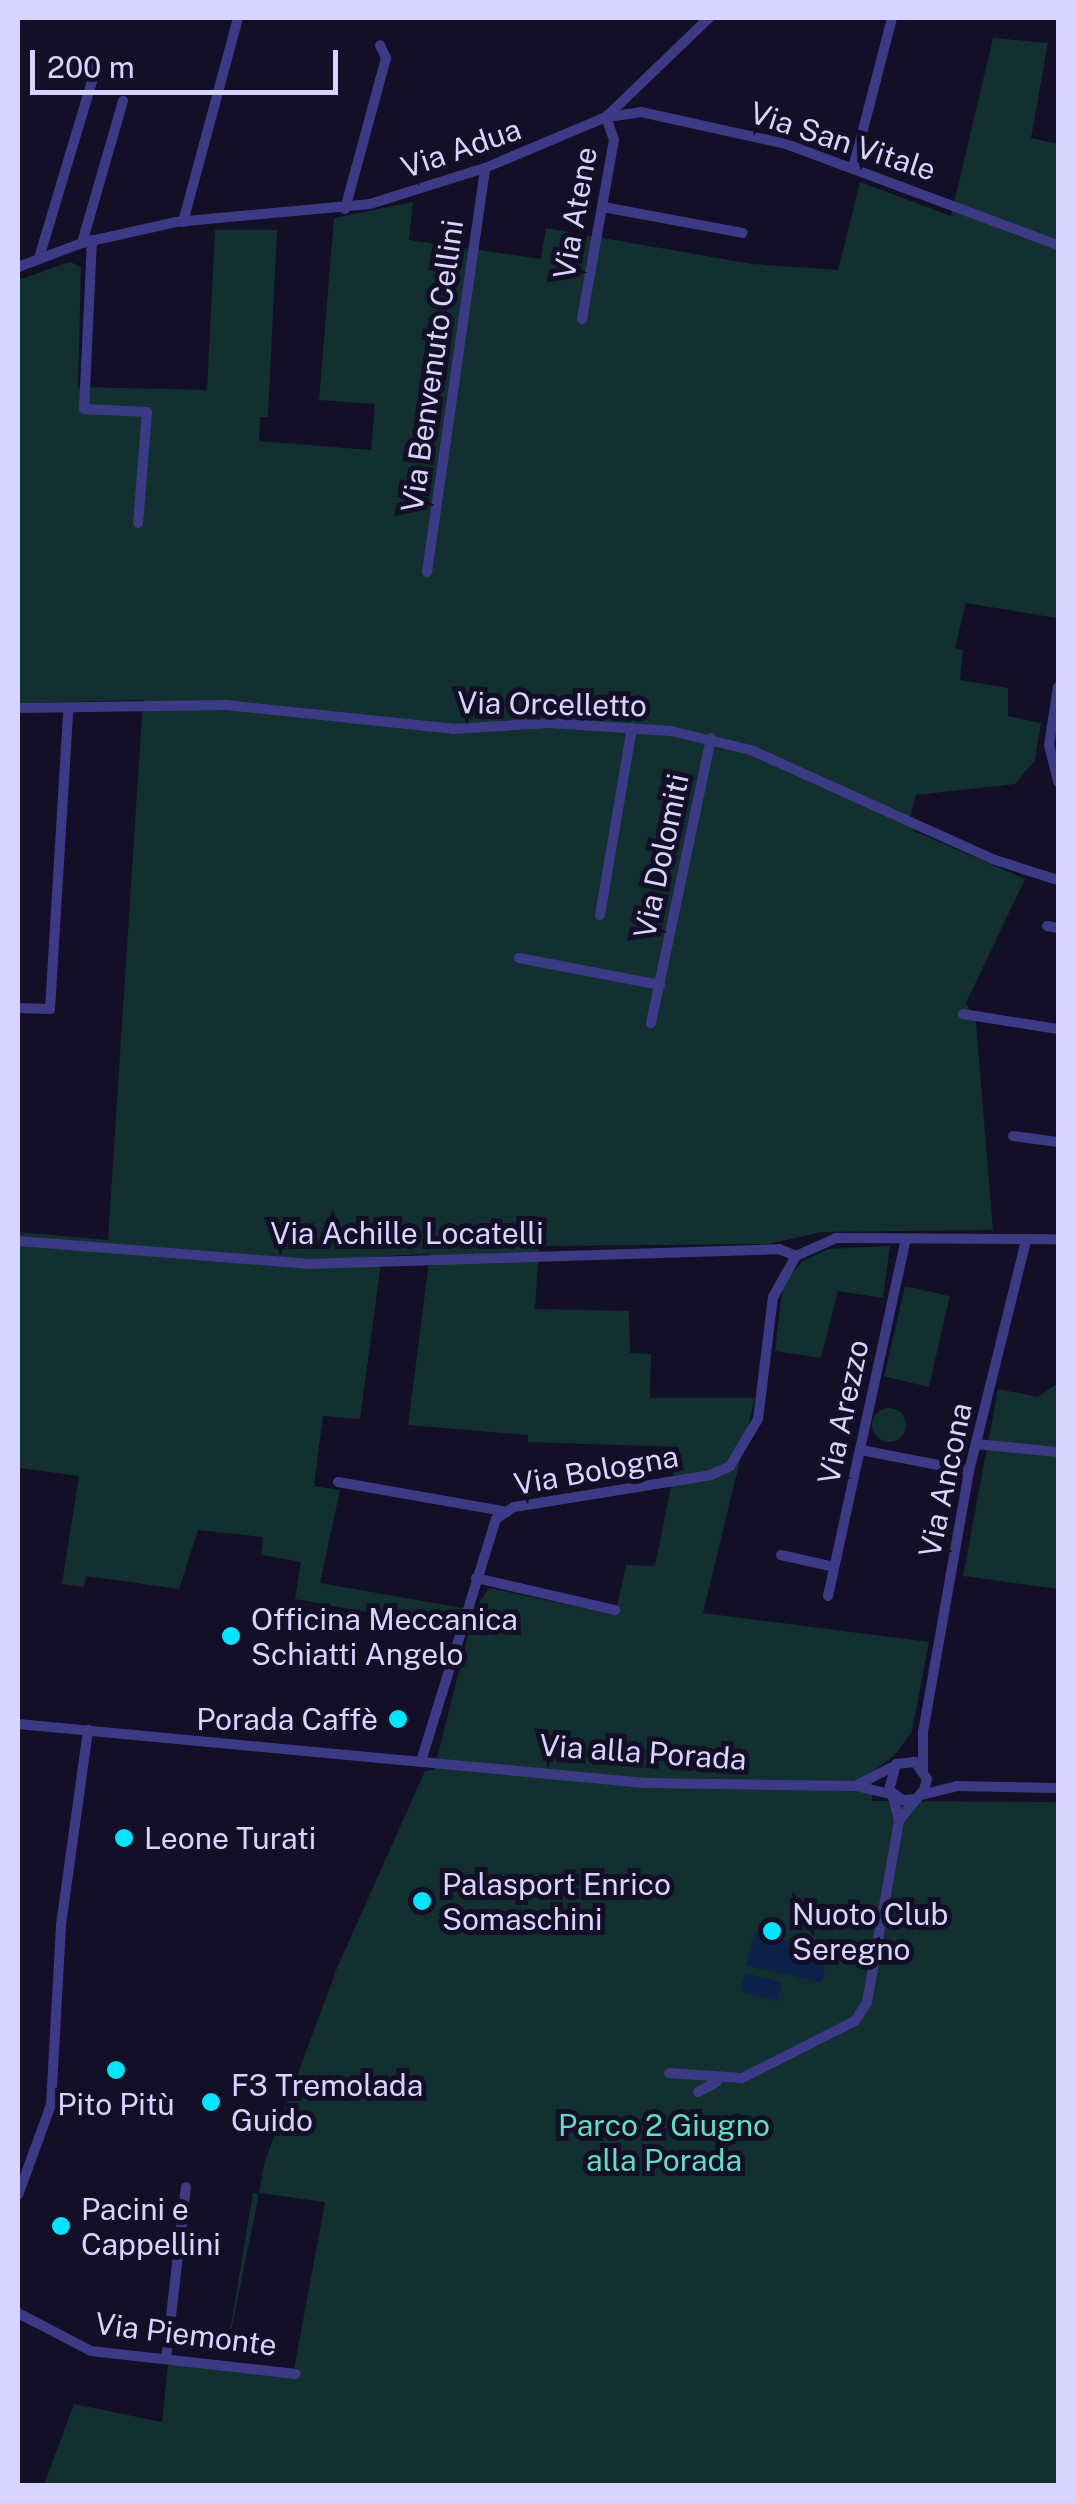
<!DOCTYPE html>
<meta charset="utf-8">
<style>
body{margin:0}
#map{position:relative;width:1076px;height:2503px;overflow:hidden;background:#130f26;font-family:"Public Sans",sans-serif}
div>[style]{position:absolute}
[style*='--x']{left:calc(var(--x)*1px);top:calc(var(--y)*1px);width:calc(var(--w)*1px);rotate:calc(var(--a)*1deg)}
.green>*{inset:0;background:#12302f;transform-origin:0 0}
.round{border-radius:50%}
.water>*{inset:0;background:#0c2248;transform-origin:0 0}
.minor>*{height:10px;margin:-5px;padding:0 5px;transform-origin:5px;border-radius:5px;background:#3d3a85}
.dots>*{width:28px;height:28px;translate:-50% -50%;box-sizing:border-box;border:5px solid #130f26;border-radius:50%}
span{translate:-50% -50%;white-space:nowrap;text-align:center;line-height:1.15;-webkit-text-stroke:10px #130f26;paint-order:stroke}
.street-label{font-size:30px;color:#d9d4ff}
.poi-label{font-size:30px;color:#d9d4ff}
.left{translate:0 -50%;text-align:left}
.right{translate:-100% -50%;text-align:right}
.park-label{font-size:30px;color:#5fe0c0}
.frame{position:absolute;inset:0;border:20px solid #d9d4ff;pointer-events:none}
.scale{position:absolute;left:30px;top:50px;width:308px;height:45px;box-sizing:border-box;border:5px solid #d9d4ff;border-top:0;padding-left:12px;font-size:30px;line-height:35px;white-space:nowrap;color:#d9d4ff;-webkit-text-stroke:8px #130f26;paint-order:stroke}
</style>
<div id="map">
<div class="green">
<i style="clip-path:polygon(evenodd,993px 38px,1048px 43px,1031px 138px,1058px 144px,1058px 605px,1057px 618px,966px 603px,955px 648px,963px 650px,960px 680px,1008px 688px,1008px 716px,1041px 723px,1035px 760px,1015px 784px,916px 795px,909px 821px,914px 831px,1025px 879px,966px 1003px,976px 1023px,993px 1230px,821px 1232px,769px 1244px,539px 1246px,535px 1309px,629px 1311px,630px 1353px,651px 1354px,650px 1398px,755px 1398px,703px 1613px,929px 1642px,912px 1731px,896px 1754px,872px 1772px,872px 1801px,1058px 1802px,1058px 2485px,44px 2485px,74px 2404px,162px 2422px,168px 2364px,293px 2375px,325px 2202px,259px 2193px,264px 2164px,337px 1968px,425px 1771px,434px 1770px,469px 1631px,295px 1599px,301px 1562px,261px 1555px,263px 1537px,198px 1530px,179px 1589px,86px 1576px,84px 1587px,62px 1584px,79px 1476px,18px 1468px,18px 1232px,108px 1240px,143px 700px,18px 703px,18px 280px,70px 262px,81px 267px,78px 387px,207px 390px,215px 230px,277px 230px,268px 417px,260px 417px,259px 441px,371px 450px,375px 404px,319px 400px,334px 218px,413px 202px,409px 240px,541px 259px,546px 228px,752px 264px,838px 270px,860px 182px,951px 216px,993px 38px,430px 1254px,408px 1425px,528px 1435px,528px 1442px,679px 1447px,655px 1566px,626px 1565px,615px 1615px,489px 1588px,474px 1610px,320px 1583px,340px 1490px,314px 1486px,323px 1416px,360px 1419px,382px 1256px,430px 1254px)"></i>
<i style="clip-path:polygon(890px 1246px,883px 1298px,838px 1291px,821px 1358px,775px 1351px,783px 1283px,803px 1261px,828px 1249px)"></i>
<i style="left:905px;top:1286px;width:46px;height:93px;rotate:13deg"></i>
<i style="clip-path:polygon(1058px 1383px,1058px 1589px,963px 1576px,998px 1389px,1038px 1397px)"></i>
<i class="round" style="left:872px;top:1408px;width:34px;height:34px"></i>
<i style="clip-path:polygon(253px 2193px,259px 2194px,226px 2356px)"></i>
</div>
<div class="water">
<i style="left:754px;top:1933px;width:77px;height:33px;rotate:13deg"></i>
<i style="left:745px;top:1973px;width:38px;height:19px;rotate:14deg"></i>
</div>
<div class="minor">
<i style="--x:607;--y:117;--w:34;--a:-8"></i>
<i style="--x:641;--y:112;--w:148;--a:12.4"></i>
<i style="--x:786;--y:144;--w:290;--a:20.4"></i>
<i style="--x:853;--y:168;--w:155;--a:-75.4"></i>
<i style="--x:603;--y:207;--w:142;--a:10.5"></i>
<i style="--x:345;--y:209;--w:156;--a:-74.8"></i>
<i style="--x:386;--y:58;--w:14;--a:-115"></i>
<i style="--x:183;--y:222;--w:211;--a:-74.9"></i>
<i style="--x:92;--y:240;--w:169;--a:92.7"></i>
<i style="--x:84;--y:409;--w:63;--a:2.7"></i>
<i style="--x:147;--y:412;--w:111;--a:94.6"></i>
<i style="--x:82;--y:243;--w:148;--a:-73.9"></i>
<i style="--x:39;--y:258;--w:202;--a:-73.3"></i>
<i style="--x:18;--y:267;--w:68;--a:-20.6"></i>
<i style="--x:82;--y:243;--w:96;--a:-12.6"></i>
<i style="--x:176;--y:222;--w:195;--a:-5.3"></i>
<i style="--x:370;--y:204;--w:121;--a:-17.4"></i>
<i style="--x:485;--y:168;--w:131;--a:-22.9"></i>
<i style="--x:606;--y:117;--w:143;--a:-43.9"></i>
<i style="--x:582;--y:319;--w:182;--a:-79.9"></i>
<i style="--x:614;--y:140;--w:24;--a:-109"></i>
<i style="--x:427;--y:572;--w:408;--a:-81.8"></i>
<i style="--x:1058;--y:687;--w:59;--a:98.8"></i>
<i style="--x:1049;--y:745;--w:38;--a:76"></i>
<i style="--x:18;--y:708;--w:208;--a:-0.8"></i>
<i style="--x:226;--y:705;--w:228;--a:6"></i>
<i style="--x:453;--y:729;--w:96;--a:-3.6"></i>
<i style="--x:549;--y:723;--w:122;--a:3.8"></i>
<i style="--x:671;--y:731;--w:82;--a:13.4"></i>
<i style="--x:751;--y:750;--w:265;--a:24.3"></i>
<i style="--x:992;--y:859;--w:69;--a:17.7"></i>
<i style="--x:600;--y:915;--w:190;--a:-80.3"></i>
<i style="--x:1047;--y:926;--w:11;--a:10"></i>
<i style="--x:519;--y:958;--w:144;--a:10.8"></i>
<i style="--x:18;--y:1008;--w:32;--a:2"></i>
<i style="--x:50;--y:1009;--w:299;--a:-86.5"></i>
<i style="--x:963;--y:1014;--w:96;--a:9"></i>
<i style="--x:651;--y:1023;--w:291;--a:-78.1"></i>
<i style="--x:1013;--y:1136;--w:45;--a:7.6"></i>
<i style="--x:18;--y:1241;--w:292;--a:4.5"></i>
<i style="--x:309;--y:1264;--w:470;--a:-1.8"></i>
<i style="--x:779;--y:1249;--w:18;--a:22"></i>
<i style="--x:976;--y:1444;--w:82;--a:5.6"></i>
<i style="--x:861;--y:1450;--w:110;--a:11"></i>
<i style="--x:338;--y:1482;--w:168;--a:10"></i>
<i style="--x:781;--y:1555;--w:54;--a:12.8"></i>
<i style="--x:476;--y:1578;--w:143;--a:13"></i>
<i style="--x:828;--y:1596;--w:365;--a:-77.7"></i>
<i style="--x:18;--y:1724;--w:630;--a:5.38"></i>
<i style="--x:645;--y:1783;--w:211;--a:0.8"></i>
<i style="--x:856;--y:1786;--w:37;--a:13"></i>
<i style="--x:892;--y:1794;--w:28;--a:75"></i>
<i style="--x:899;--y:1821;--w:184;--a:100"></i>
<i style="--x:867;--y:2002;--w:22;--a:122"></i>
<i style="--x:855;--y:2021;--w:127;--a:153.2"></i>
<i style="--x:742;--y:2078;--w:73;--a:-176.1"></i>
<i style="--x:422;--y:1758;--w:250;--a:-72.8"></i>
<i style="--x:496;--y:1519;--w:22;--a:-34"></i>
<i style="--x:514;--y:1507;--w:200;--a:-9.2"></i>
<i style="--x:711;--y:1475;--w:21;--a:-25"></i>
<i style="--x:730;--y:1466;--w:55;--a:-59.2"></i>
<i style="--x:758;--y:1419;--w:123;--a:-83"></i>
<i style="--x:773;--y:1297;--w:47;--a:-60.7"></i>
<i style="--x:796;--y:1256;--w:44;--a:-24.2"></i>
<i style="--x:836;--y:1238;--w:222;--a:0.3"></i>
<i style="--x:923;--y:1769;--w:37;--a:-90"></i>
<i style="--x:923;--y:1732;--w:265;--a:-80"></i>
<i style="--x:969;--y:1471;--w:237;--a:-76.1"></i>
<i style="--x:857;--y:1785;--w:38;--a:-27"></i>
<i style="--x:921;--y:1795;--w:36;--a:-14"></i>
<i style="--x:956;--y:1786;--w:102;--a:1.1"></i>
<i style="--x:901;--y:1818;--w:36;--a:-51"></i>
<i style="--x:924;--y:1790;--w:11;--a:-75"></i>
<i style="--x:927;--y:1779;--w:21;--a:-125"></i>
<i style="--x:915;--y:1762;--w:19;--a:174"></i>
<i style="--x:896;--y:1764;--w:27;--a:105"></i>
<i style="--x:889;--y:1790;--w:17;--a:36"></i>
<i style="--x:903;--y:1800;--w:12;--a:-5"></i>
<i style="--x:698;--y:2092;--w:21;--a:-28"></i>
<i style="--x:18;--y:2195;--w:96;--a:-69.9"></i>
<i style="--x:51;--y:2105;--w:180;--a:-86.8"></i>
<i style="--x:61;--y:1925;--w:197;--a:-82.1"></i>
<i style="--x:18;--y:2313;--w:82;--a:27.5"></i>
<i style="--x:91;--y:2351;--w:206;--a:6.4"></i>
<i style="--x:166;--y:2359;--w:173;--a:-83.4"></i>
</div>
<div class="dots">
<i style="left:231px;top:1636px;background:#00e5ff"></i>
<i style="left:398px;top:1719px;background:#00e5ff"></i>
<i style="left:124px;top:1838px;background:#00e5ff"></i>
<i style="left:422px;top:1901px;background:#00e5ff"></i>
<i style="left:772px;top:1931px;background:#00e5ff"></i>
<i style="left:116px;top:2070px;background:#00e5ff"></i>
<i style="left:211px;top:2102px;background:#00e5ff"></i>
<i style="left:61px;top:2226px;background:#00e5ff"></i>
</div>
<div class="street-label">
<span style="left:843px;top:141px;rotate:18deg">Via San Vitale</span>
<span style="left:461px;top:148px;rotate:-19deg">Via Adua</span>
<span style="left:575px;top:213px;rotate:-80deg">Via Atene</span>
<span style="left:432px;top:366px;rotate:-82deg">Via Benvenuto Cellini</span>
<span style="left:552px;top:704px;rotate:1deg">Via Orcelletto</span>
<span style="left:661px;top:856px;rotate:-78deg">Via Dolomiti</span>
<span style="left:407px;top:1233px">Via Achille Locatelli</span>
<span style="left:843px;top:1412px;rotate:-78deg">Via Arezzo</span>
<span style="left:596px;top:1470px;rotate:-10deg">Via Bologna</span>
<span style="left:945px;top:1480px;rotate:-78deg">Via Ancona</span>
<span style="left:643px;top:1752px;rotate:4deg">Via alla Porada</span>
<span style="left:186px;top:2334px;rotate:7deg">Via Piemonte</span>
</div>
<div class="poi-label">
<span class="left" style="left:251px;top:1636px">Officina Meccanica<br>Schiatti Angelo</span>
<span class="right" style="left:378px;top:1719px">Porada Caffè</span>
<span class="left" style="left:144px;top:1838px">Leone Turati</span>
<span class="left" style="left:442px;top:1901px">Palasport Enrico<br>Somaschini</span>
<span class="left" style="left:792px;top:1931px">Nuoto Club<br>Seregno</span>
<span class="left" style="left:231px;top:2102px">F3 Tremolada<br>Guido</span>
<span style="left:116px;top:2104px">Pito Pitù</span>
<span class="left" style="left:81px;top:2226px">Pacini e<br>Cappellini</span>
</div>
<div class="park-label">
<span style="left:664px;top:2142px">Parco 2 Giugno<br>alla Porada</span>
</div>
<div class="frame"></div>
<div class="scale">200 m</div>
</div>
